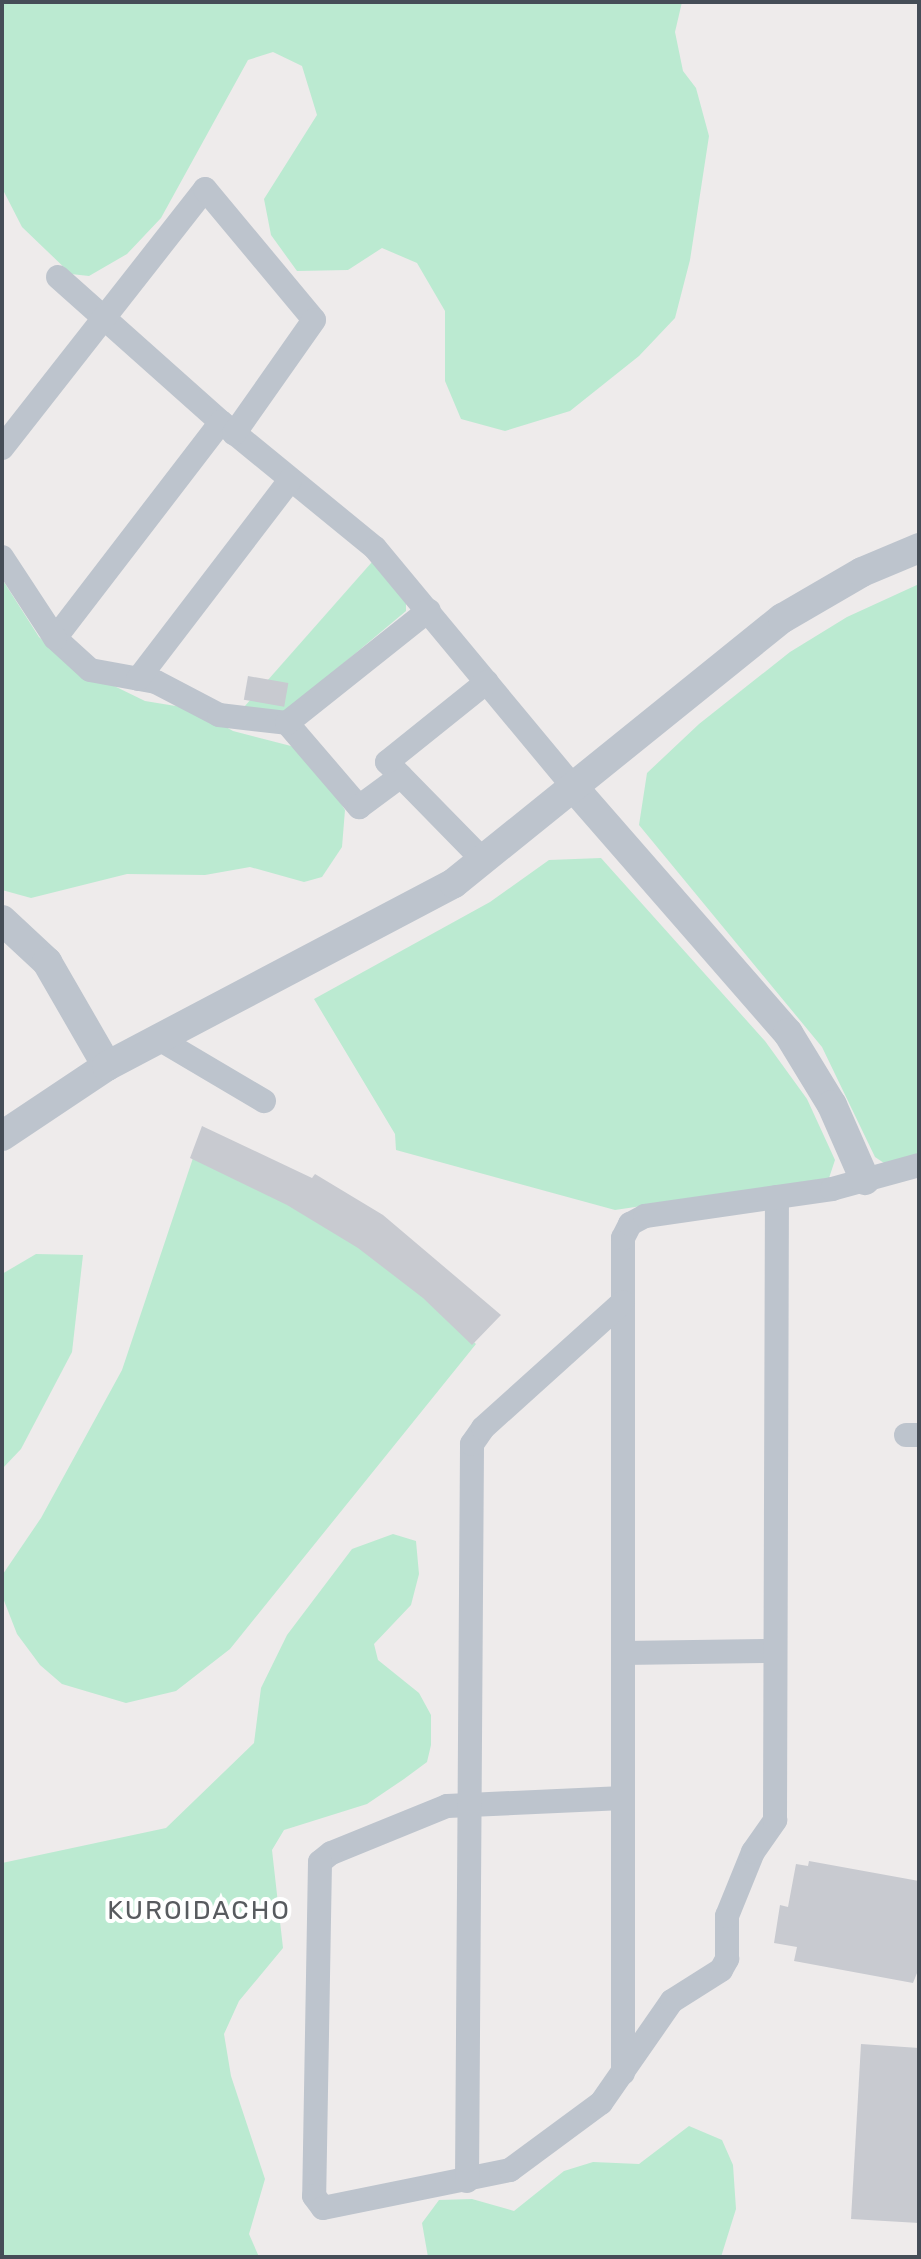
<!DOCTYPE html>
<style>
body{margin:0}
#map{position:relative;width:921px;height:2259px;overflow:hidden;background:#eeebeb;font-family:Rubik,sans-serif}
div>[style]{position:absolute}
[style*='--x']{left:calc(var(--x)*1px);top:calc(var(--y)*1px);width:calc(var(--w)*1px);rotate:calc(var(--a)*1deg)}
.green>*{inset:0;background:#bbead1}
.building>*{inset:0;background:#c8cad0;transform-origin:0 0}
.minor>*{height:24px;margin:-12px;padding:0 12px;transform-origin:12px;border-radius:12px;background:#bdc4cd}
.tertiary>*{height:30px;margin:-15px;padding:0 15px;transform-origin:15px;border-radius:15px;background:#bdc4cd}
span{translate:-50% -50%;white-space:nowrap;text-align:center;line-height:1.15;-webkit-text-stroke:8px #fff;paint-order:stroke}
.quarter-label{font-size:26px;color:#585b5f;letter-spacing:2px}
.frame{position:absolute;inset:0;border:4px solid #454d57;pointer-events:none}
</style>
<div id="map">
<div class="green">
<i style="clip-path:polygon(2px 2px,682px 2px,675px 32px,683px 71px,696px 88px,709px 136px,690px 260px,675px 318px,639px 356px,570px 411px,505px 431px,461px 419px,445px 381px,445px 311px,417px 263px,382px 248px,348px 270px,297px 271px,271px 235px,264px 199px,317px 115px,302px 66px,273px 52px,248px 60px,161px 218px,127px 254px,89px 276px,71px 274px,22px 227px,2px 188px)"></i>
<i style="clip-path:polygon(372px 562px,406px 603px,406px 611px,283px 714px,244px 707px)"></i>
<i style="clip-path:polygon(2px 579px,39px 637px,69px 664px,145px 701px,194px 709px,233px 731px,291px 746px,317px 766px,345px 810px,342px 847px,322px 877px,304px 882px,250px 867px,205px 875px,127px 874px,31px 898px,2px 890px)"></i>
<i style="clip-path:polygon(919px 584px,919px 1156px,890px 1167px,875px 1157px,822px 1047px,639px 825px,647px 773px,699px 724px,790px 652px,847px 617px)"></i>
<i style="clip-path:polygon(601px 858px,765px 1041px,807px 1099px,835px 1160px,829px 1178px,615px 1210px,396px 1150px,395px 1134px,314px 999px,490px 902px,549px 860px)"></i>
<i style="clip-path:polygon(193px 1158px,248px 1181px,378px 1256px,476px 1344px,230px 1649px,176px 1691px,126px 1703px,62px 1684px,40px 1665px,17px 1634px,3px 1598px,3px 1574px,41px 1518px,122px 1370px)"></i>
<i style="clip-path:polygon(36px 1254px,83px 1255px,72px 1352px,21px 1449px,2px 1469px,2px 1274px)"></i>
<i style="clip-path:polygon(393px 1534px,416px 1541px,419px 1574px,411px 1605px,374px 1644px,378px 1660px,419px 1693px,431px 1715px,431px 1745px,427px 1762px,404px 1779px,367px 1804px,284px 1830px,272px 1850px,283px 1948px,239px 2001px,224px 2034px,231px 2076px,265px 2179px,249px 2234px,259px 2257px,2px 2257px,2px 1863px,166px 1828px,254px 1743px,261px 1688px,287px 1635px,352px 1549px)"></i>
<i style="clip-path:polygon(689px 2126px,722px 2140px,733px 2165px,736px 2209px,721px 2257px,428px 2257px,422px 2223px,439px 2200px,472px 2199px,514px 2211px,564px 2171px,593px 2162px,639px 2164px)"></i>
</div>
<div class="building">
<i style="left:248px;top:676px;width:41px;height:24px;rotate:10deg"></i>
<i style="clip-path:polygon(202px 1126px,312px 1178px,315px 1174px,383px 1215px,501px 1315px,472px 1345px,423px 1298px,358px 1248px,287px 1205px,190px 1158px)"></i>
<i style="clip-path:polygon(809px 1861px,919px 1881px,919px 1968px,913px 1983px,794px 1961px,797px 1947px,774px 1943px,780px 1905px,788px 1907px,796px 1864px,808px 1866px)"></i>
<i style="clip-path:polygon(861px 2044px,919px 2048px,919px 2223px,851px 2219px)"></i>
</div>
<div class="minor">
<i style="--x:58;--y:277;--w:218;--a:41.7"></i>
<i style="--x:221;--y:422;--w:199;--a:39.3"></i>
<i style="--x:375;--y:548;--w:313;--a:50.3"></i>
<i style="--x:221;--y:422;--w:272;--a:127.5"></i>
<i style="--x:55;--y:638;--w:47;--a:42.4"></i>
<i style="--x:90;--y:670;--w:67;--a:10.3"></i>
<i style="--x:156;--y:682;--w:71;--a:27.6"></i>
<i style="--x:219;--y:715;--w:68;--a:6.7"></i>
<i style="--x:287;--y:723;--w:111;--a:49.4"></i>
<i style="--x:359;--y:807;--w:52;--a:-36.4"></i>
<i style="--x:2;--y:448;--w:329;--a:-51.9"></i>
<i style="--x:205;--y:189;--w:170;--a:50.2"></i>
<i style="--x:314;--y:320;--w:139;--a:125.1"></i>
<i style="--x:2;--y:557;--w:97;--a:56.8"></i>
<i style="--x:138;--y:679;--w:250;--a:-52.6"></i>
<i style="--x:287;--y:723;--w:181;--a:-38.5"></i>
<i style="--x:483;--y:860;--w:137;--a:-134.4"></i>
<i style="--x:387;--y:762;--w:128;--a:-38.7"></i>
<i style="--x:159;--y:1039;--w:122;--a:30.6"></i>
<i style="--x:906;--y:1435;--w:13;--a:0"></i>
<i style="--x:623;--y:1653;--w:152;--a:-0.8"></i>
<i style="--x:623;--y:1798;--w:176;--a:177.4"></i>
<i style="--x:447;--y:1806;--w:125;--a:157.9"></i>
<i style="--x:331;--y:1853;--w:14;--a:141"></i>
<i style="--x:320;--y:1862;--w:334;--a:91"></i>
<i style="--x:314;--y:2196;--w:15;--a:53"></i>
<i style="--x:323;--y:2208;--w:191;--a:-11.5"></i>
<i style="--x:510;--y:2170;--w:113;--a:-36.4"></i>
<i style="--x:601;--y:2103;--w:124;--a:-55.2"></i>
<i style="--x:672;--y:2001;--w:58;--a:-32.3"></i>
<i style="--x:721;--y:1970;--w:13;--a:-61"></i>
<i style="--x:727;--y:1959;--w:43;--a:-90"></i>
<i style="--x:727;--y:1916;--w:69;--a:-67.9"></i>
<i style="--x:753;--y:1852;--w:39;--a:-55"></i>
<i style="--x:775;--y:1820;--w:623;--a:-89.82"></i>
<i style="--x:623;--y:2073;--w:835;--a:-90"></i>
<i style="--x:623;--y:1238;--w:16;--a:-63"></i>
<i style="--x:630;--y:1224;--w:17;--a:-28"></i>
<i style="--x:645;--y:1216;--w:189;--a:-8.2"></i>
<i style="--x:832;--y:1189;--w:90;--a:-15.4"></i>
<i style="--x:467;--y:2181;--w:737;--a:-89.61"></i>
<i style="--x:472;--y:1444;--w:19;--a:-55"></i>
<i style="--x:483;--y:1428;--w:188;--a:-42"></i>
</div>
<div class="tertiary">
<i style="--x:575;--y:789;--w:324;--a:48.9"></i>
<i style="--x:788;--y:1033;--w:84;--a:58.6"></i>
<i style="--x:832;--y:1105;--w:82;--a:66.3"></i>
<i style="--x:2;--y:920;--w:62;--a:43"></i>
<i style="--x:47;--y:962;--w:120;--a:60"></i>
<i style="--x:2;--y:1136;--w:126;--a:-33.7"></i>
<i style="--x:107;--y:1066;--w:392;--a:-27.8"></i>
<i style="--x:454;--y:883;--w:422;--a:-38.9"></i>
<i style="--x:783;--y:618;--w:91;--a:-30.2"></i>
<i style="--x:862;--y:572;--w:62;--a:-22.8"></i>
</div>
<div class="quarter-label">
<span style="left:199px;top:1911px">KUROIDACHO</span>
</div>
<div class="frame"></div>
</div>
